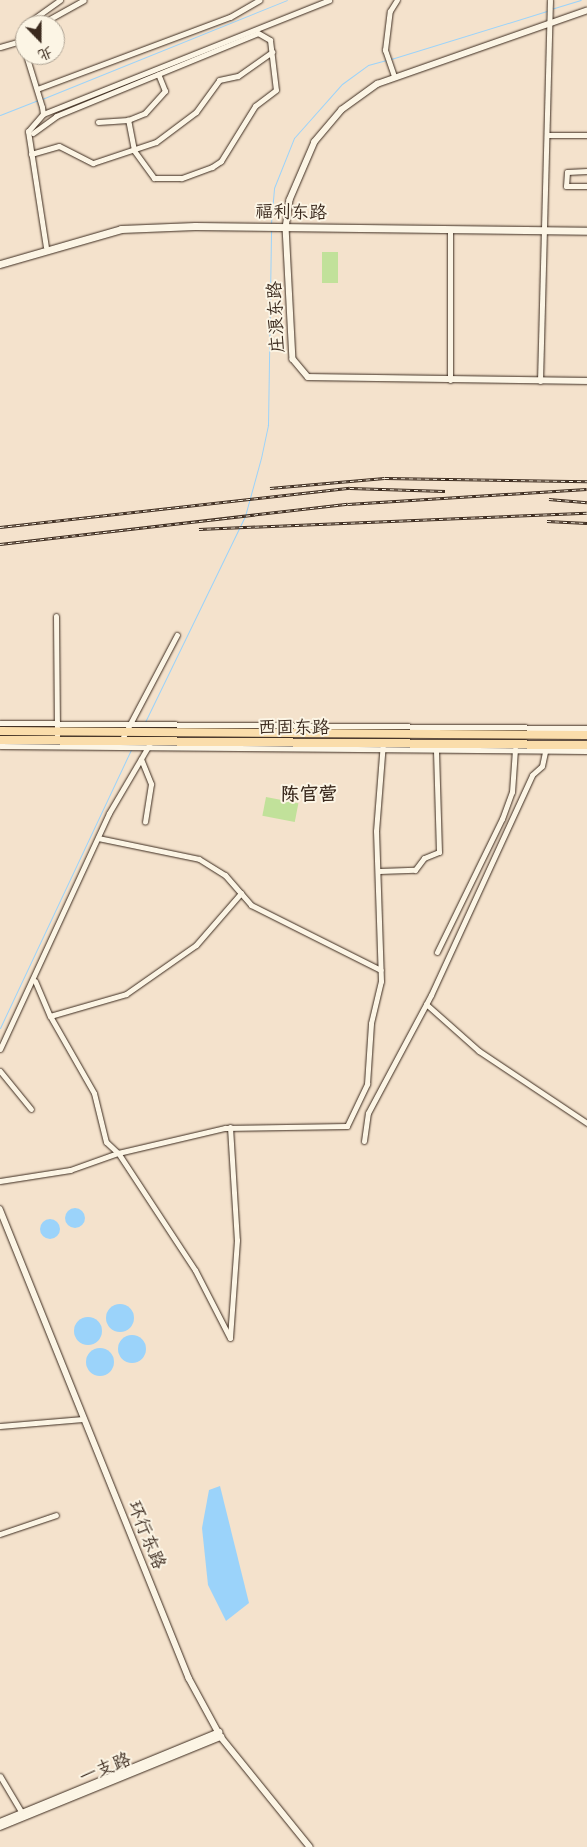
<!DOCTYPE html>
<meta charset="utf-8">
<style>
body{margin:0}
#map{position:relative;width:587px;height:1847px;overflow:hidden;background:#f4e2cc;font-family:Caveat,"LXGW WenKai TC",sans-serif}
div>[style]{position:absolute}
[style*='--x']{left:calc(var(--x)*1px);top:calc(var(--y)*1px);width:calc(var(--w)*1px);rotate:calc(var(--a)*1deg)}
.green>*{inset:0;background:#c1e19a;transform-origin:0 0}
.water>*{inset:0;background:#9bd3fa}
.round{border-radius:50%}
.stream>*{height:1px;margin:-0.5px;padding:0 0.5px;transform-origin:0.5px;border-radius:0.5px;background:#9bd3fa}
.roads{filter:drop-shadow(0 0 1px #3b2a1e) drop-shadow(0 0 1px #3b2a1e)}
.minor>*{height:5px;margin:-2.5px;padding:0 2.5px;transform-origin:2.5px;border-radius:2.5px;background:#fcf5e5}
.tertiary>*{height:5.5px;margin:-2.75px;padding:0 2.75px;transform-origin:2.75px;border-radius:2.75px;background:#fcf5e5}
.secondary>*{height:7px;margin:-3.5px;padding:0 3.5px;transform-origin:3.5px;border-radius:3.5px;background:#fcf5e5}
.primary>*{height:8px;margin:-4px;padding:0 4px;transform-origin:4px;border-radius:4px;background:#faddab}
.rail>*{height:3px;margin-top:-1.5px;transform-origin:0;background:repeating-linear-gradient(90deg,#fcf5e5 0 4px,#3b2a1e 0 8px);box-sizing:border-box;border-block:1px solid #3b2a1e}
span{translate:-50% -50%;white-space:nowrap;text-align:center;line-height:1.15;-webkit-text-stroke:4px #fcf5e5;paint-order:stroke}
.street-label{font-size:18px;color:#3b2a1e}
.neighbourhood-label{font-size:19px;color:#3b2a1e;font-weight:700}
.north{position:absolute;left:15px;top:15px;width:50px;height:50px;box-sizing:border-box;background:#fcf5e5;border:1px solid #afa495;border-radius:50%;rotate:158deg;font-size:14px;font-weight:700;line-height:20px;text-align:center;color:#3b2a1e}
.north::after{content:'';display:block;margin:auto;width:18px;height:22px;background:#3b2a1e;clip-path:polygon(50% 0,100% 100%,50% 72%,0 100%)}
</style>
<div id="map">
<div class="green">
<i style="left:322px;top:252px;width:16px;height:31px"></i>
<i style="left:266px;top:797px;width:33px;height:19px;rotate:11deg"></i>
</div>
<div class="water">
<i class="round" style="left:65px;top:1208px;width:20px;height:20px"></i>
<i class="round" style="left:40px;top:1219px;width:20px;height:20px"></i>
<i class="round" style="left:106px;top:1304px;width:28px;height:28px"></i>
<i class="round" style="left:74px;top:1317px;width:28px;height:28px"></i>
<i class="round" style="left:118px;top:1335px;width:28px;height:28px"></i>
<i class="round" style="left:86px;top:1348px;width:28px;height:28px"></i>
<i style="clip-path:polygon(220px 1486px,249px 1603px,226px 1621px,208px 1585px,202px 1528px,209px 1490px)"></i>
</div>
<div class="stream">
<i style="--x:551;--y:9;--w:31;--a:-17"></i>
<i style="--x:391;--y:59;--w:163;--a:-17.1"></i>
<i style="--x:42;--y:99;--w:264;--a:-22"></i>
<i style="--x:0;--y:115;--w:41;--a:-21.5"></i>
<i style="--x:271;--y:223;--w:35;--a:-85"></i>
<i style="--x:274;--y:188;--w:54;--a:-68.2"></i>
<i style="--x:294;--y:138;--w:72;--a:-48.4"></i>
<i style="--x:342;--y:84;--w:32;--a:-36"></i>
<i style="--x:368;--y:65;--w:20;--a:-15"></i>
<i style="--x:145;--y:722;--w:229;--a:-64.1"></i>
<i style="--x:245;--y:516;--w:60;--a:-74.6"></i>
<i style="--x:261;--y:458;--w:34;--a:-78"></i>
<i style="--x:268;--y:425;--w:195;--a:-89.1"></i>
<i style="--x:0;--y:1028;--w:310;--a:-64.8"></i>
</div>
<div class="roads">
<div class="minor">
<i style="--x:25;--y:25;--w:43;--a:-35.5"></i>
<i style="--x:39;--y:25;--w:51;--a:-29.1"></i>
<i style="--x:25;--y:31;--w:8;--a:135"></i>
<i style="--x:19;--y:37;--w:16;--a:68"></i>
<i style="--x:0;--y:47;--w:22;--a:-16"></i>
<i style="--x:26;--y:55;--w:54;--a:72.9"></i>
<i style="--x:42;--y:107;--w:7;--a:82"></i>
<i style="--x:43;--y:114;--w:23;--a:131"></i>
<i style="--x:28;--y:131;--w:117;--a:81.2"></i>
<i style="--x:394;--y:76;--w:28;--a:-109"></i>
<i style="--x:385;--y:50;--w:39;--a:-83"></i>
<i style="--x:390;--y:11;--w:13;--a:-58"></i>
<i style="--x:37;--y:89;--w:206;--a:-20.5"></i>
<i style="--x:230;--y:17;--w:34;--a:-30"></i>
<i style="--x:43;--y:114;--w:308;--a:-21.7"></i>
<i style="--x:98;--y:122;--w:30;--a:-4"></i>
<i style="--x:128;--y:120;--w:18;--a:-22"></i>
<i style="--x:145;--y:113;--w:30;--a:-48"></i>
<i style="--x:165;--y:91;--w:18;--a:-112"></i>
<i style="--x:33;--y:133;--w:29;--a:-36"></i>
<i style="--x:56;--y:116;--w:218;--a:-22.3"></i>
<i style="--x:258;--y:33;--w:14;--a:30"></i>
<i style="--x:270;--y:40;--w:50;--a:83.2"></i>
<i style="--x:276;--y:90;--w:26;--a:143"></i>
<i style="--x:255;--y:106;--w:65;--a:121.7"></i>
<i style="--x:221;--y:161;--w:11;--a:146"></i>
<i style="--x:212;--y:167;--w:33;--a:160"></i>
<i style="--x:181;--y:178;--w:27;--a:180"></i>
<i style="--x:154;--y:178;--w:34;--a:-126"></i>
<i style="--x:134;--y:150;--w:31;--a:-101"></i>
<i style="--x:548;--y:135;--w:39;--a:0"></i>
<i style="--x:31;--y:154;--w:29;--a:-16"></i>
<i style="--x:59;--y:146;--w:38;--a:27"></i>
<i style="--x:93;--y:163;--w:66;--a:-18.4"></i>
<i style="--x:156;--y:142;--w:50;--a:-36.9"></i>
<i style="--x:196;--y:112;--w:39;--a:-54"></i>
<i style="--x:219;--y:80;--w:19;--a:-12"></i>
<i style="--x:238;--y:76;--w:42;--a:-35.2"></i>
<i style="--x:587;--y:171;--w:20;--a:177"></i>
<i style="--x:567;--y:172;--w:14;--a:94"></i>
<i style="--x:566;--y:186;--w:21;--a:0"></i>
<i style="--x:450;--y:380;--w:151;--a:-90"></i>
<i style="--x:540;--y:381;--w:381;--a:-88.5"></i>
<i style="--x:56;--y:616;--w:125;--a:89.5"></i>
<i style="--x:0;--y:723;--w:587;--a:0.49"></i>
<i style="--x:121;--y:741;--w:120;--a:-62.2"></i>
<i style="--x:0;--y:746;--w:587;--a:0.49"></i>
<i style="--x:141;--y:759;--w:27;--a:68"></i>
<i style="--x:151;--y:784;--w:38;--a:99"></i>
<i style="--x:98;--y:838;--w:103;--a:11.7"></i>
<i style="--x:199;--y:859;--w:31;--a:32"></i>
<i style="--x:225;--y:875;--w:40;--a:49"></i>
<i style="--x:251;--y:905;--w:145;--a:26.6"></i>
<i style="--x:379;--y:871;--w:36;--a:-2"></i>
<i style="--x:415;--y:870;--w:15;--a:-53"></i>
<i style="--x:424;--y:858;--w:16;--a:-22"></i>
<i style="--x:439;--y:852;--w:103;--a:-91.7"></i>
<i style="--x:437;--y:952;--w:148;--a:-64"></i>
<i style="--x:502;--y:819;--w:29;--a:-70"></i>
<i style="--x:512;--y:792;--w:43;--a:-86"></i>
<i style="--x:35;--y:981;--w:38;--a:67"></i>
<i style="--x:426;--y:1004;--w:71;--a:41.6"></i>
<i style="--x:479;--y:1051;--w:130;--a:33.7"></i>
<i style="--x:0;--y:1049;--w:260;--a:-65.2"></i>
<i style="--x:109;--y:813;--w:79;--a:-59.5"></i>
<i style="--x:0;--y:1071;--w:49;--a:50.8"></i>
<i style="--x:230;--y:1127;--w:113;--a:86.5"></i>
<i style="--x:237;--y:1240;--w:98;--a:94.1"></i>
<i style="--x:230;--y:1338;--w:76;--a:-117.2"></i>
<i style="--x:195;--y:1270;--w:140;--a:-123.3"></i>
<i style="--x:118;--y:1153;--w:16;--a:-137"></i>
<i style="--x:106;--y:1142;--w:50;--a:-103.8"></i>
<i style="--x:94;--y:1093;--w:89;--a:-119.7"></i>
<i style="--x:50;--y:1016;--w:79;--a:-16.1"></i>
<i style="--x:126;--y:994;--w:85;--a:-35"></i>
<i style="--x:196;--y:945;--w:69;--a:-49.1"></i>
<i style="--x:364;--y:1141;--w:28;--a:-82"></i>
<i style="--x:368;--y:1113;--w:134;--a:-61.9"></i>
<i style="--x:431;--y:995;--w:242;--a:-65.3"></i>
<i style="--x:532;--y:775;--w:13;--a:-42"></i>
<i style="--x:542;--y:766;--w:19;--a:-78"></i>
<i style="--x:0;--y:1181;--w:71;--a:-8.9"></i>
<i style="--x:70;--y:1170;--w:51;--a:-19.5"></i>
<i style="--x:118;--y:1153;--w:110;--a:-13.2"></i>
<i style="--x:225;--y:1128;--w:122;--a:-0.9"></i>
<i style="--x:347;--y:1126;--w:47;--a:-64.5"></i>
<i style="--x:367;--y:1084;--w:61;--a:-86.2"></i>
<i style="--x:371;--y:1023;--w:43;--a:-76.6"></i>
<i style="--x:381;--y:981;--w:150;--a:-91.9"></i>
<i style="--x:376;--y:831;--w:88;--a:-85.5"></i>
<i style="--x:0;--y:1426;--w:83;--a:-4.8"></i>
<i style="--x:0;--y:1534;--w:59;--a:-18.7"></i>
<i style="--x:0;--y:1776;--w:43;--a:59.3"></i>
</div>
<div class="tertiary">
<i style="--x:587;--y:11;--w:221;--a:160.7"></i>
<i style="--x:378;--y:84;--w:44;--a:144.2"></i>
<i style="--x:342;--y:110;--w:42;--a:130.2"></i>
<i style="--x:315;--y:142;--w:63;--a:113.3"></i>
<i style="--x:290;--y:200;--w:27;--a:98"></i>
<i style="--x:286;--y:227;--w:132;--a:87"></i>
<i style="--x:293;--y:359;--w:23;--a:50"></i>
<i style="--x:308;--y:377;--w:279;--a:0.8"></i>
<i style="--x:0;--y:1209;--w:506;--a:68.05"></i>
<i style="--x:189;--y:1678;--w:67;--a:61.5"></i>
<i style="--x:221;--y:1737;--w:141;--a:51"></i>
<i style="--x:0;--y:1822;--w:237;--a:-22.3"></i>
<i style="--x:0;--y:1827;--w:239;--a:-22.2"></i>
</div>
<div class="secondary">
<i style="--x:0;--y:264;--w:126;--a:-16.1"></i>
<i style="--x:121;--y:229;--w:74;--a:-2.3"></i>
<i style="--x:195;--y:226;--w:392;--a:0.7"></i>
</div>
<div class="primary">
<i style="--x:0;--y:731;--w:587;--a:0.39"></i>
<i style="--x:0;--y:740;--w:587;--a:0.49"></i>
</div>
</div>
<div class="rail">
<i style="--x:270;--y:488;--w:115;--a:-5"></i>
<i style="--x:385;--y:478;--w:202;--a:0.9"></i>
<i style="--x:549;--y:499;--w:38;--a:5"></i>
<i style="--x:547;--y:521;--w:40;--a:2.9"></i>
<i style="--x:0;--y:527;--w:352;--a:-6.4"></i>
<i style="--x:350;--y:488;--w:95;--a:1.8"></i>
<i style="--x:199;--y:529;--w:388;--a:-2.4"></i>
<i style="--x:0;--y:544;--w:350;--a:-6.6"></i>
<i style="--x:348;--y:504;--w:239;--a:-3.6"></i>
</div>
<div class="street-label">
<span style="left:291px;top:212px;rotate:1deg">福利东路</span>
<span style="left:276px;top:317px;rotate:-93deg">庄浪东路</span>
<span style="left:294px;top:727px">西固东路</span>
<span style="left:147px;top:1535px;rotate:68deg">环行东路</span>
<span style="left:105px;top:1768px;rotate:-22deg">一支路</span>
</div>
<div class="neighbourhood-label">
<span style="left:309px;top:795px">陈官营</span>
</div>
<div class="north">北</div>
</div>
